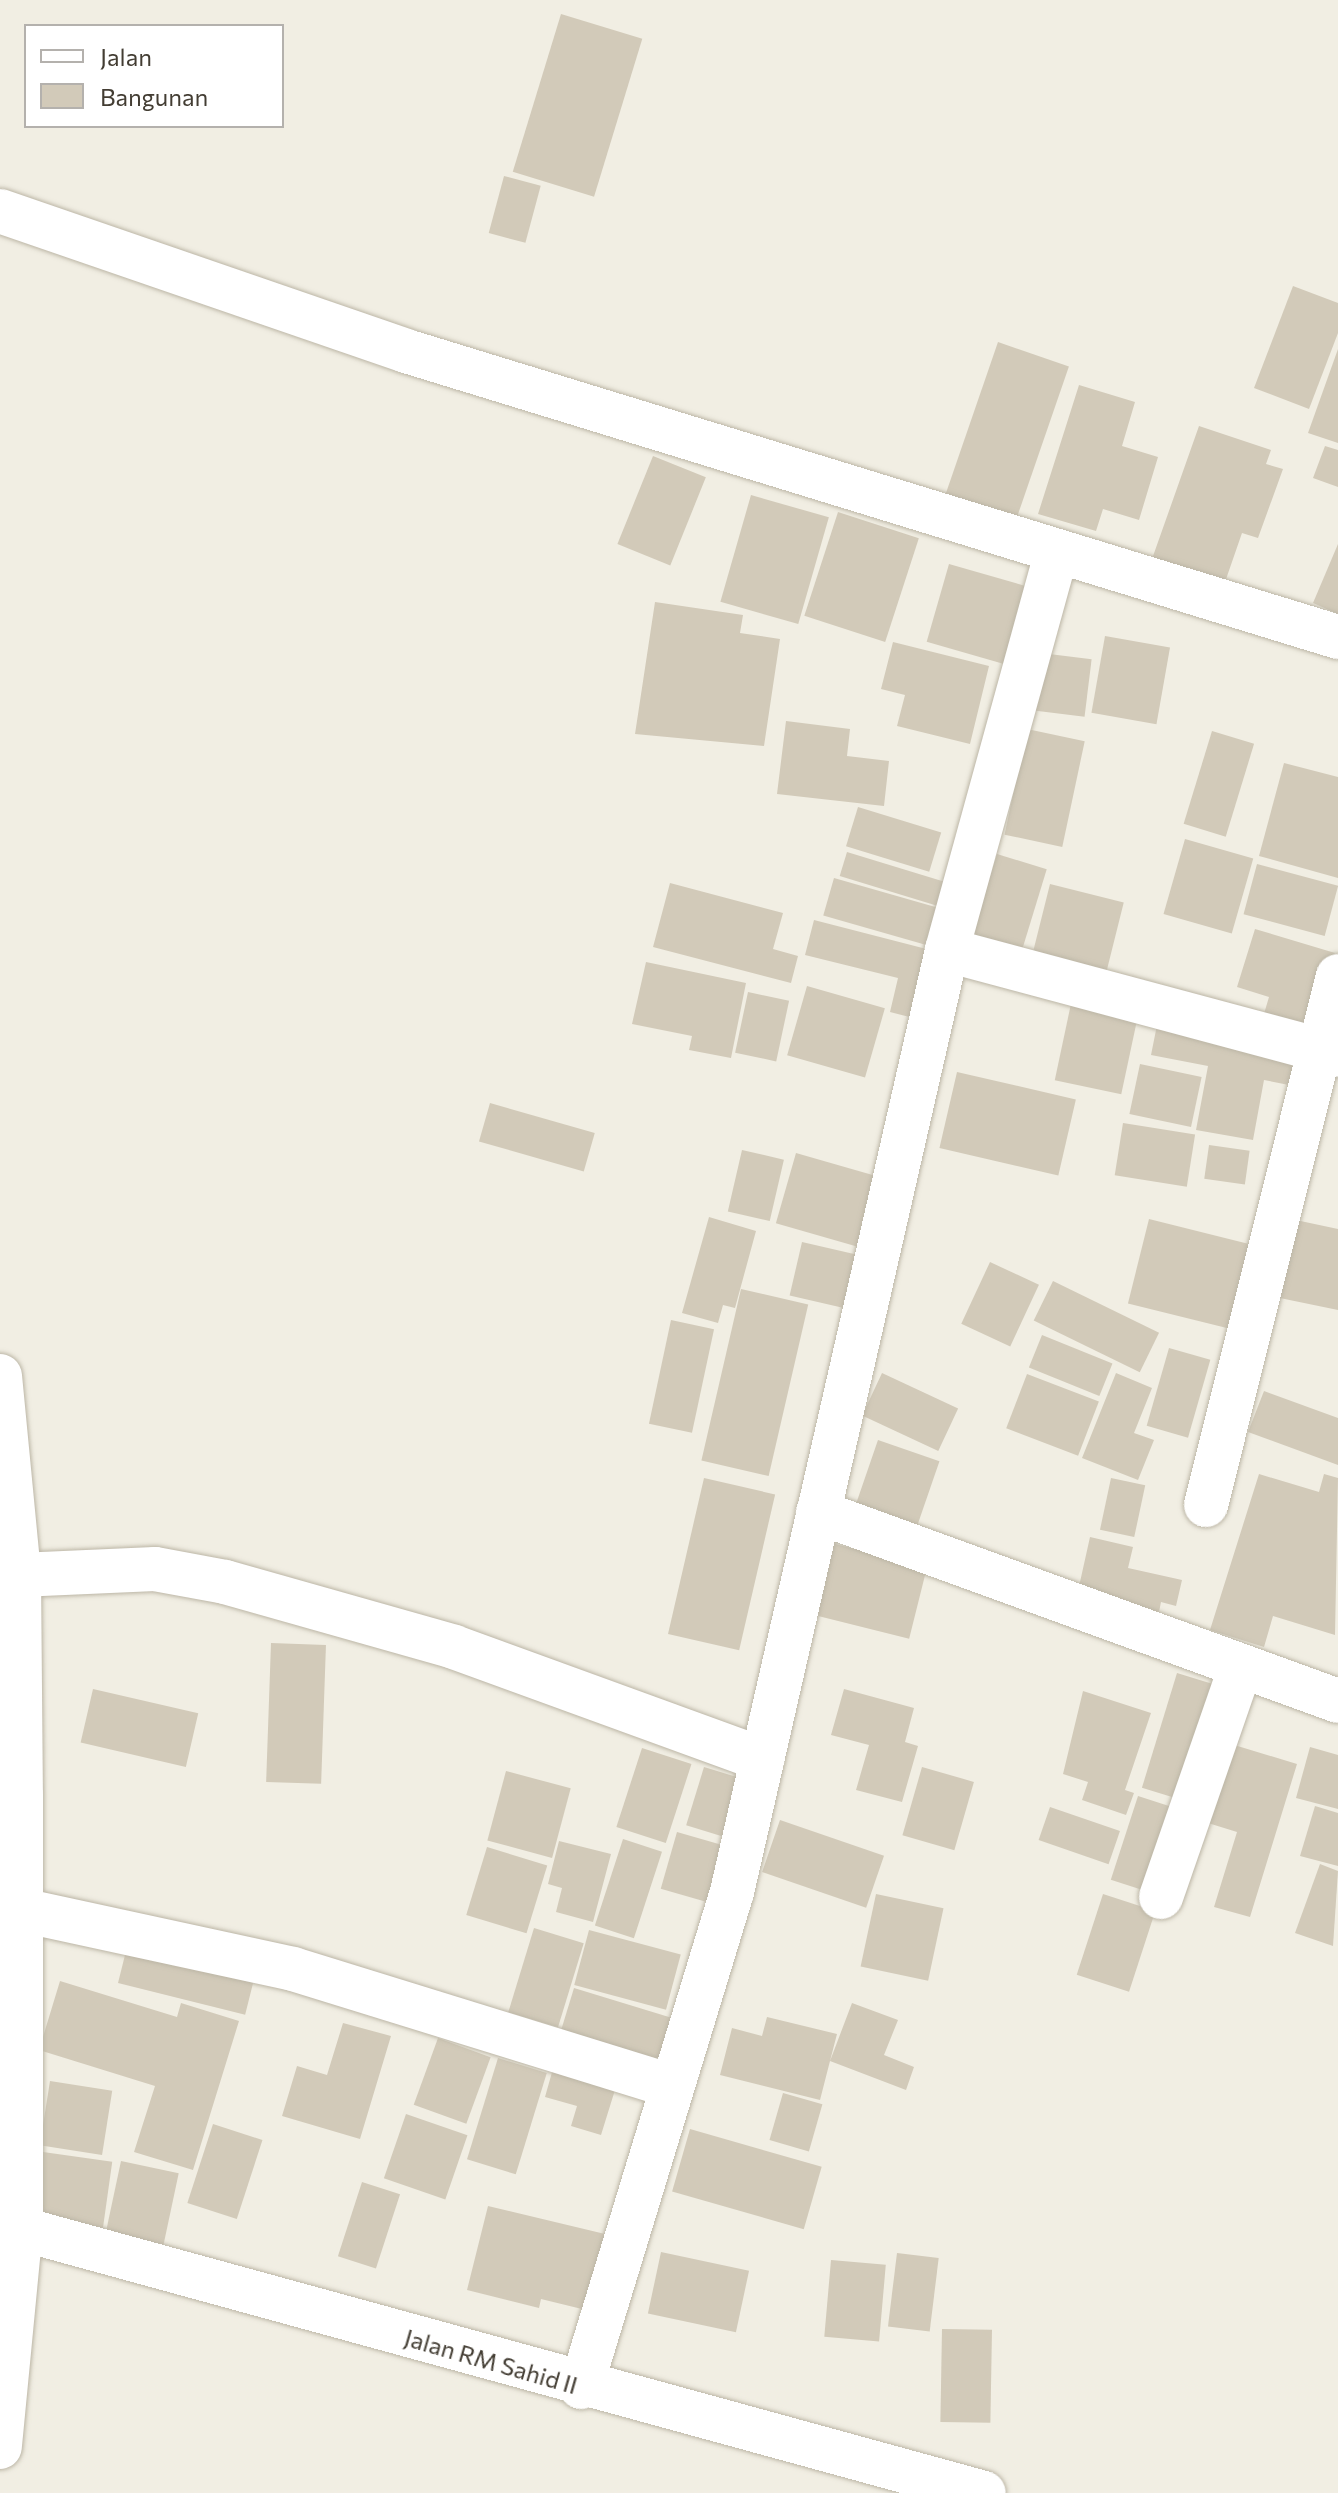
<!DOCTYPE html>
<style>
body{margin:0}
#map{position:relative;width:1338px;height:2493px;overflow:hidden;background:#f1eee3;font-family:Commissioner,sans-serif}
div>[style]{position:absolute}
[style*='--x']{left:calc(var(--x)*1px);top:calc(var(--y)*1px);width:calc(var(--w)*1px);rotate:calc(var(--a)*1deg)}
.building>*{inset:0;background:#d2cab9;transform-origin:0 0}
.roads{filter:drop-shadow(0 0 2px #bcb6a6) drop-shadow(0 0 2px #bcb6a6)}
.minor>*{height:44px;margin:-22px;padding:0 22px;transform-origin:22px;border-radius:22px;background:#fff}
span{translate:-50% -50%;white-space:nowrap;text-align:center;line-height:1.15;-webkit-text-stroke:6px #fff;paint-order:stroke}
.street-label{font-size:24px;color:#433d33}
.legend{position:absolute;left:24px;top:24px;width:260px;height:104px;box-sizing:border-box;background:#fff;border:2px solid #b4b1ad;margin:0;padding:10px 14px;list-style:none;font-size:24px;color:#433d33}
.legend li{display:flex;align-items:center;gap:16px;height:40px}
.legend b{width:40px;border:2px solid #b4b1ad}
</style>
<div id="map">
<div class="building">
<i style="left:561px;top:14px;width:85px;height:165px;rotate:17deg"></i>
<i style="left:504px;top:176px;width:38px;height:59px;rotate:15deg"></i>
<i style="clip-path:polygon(1293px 286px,1338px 303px,1338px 333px,1309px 409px,1254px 388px)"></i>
<i style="left:998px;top:342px;width:75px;height:174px;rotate:19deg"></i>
<i style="clip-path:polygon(1338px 349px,1338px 443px,1308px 433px)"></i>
<i style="clip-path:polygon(1079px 385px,1135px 402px,1122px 446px,1158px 457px,1139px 520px,1103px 509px,1096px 531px,1038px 514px)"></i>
<i style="clip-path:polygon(1199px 426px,1271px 450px,1266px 464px,1283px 469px,1258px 538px,1242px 533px,1224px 585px,1152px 559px)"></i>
<i style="clip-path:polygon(1325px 446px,1338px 450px,1338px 487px,1313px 478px)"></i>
<i style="left:653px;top:456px;width:57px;height:95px;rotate:22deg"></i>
<i style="left:751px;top:495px;width:81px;height:111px;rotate:16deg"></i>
<i style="left:838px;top:512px;width:85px;height:109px;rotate:18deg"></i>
<i style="clip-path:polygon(1338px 544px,1338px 614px,1313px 603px)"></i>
<i style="left:949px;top:564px;width:93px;height:81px;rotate:16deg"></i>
<i style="clip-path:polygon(655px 602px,743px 615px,740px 633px,780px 639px,764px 746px,635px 734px)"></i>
<i style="left:1105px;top:636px;width:66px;height:78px;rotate:10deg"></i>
<i style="clip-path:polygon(893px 642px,989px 666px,970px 744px,897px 726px,905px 695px,881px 689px)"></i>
<i style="left:1041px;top:653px;width:51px;height:58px;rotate:7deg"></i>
<i style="clip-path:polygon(786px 721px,850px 729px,847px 756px,889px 761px,884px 806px,777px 794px)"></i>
<i style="left:1027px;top:729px;width:59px;height:108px;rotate:12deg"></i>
<i style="left:1212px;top:731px;width:44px;height:97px;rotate:17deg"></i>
<i style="clip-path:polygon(1284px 763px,1338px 777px,1338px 878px,1259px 856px)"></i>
<i style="left:858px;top:807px;width:87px;height:41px;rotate:17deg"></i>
<i style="left:1185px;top:839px;width:71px;height:78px;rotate:16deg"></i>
<i style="left:847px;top:852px;width:113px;height:25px;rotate:17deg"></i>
<i style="left:997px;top:854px;width:52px;height:97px;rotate:17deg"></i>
<i style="left:1257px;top:864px;width:84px;height:52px;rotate:15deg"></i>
<i style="left:834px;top:878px;width:109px;height:39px;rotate:16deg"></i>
<i style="clip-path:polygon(670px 883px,783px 913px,773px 949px,798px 956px,791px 983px,653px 947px)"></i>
<i style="left:1050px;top:884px;width:76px;height:73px;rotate:14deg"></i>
<i style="clip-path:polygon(814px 920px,942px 953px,925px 1021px,890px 1012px,898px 978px,805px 955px)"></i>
<i style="clip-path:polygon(1255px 929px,1335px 953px,1308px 1038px,1261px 1024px,1269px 997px,1237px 987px)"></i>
<i style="clip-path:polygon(646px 962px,746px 983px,731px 1058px,689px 1050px,692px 1036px,632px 1024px)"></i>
<i style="left:807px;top:986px;width:81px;height:72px;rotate:16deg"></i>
<i style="left:748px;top:992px;width:42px;height:62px;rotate:12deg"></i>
<i style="left:1072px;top:999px;width:68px;height:83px;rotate:12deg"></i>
<i style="clip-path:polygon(1157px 1025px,1306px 1053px,1299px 1087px,1264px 1080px,1253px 1140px,1196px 1130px,1208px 1066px,1151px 1055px)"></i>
<i style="left:1140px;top:1064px;width:63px;height:51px;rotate:12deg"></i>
<i style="left:957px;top:1072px;width:122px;height:78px;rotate:13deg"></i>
<i style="left:490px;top:1103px;width:109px;height:40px;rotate:16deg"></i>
<i style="left:1123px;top:1123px;width:73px;height:53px;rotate:9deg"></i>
<i style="left:1209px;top:1145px;width:41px;height:34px;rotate:8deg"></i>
<i style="left:742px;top:1150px;width:43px;height:63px;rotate:13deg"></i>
<i style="left:796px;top:1153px;width:86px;height:73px;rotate:16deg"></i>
<i style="clip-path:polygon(709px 1217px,756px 1231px,735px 1308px,723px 1305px,718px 1323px,682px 1313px)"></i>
<i style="left:1149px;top:1219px;width:104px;height:87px;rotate:14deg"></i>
<i style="clip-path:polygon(1291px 1219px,1338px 1229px,1338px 1310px,1275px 1297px)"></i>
<i style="left:802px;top:1242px;width:70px;height:55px;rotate:13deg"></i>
<i style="left:990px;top:1262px;width:54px;height:68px;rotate:25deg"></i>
<i style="left:1053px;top:1281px;width:118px;height:44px;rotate:26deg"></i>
<i style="left:741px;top:1289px;width:69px;height:176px;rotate:13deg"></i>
<i style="left:671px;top:1320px;width:44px;height:106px;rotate:12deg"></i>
<i style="left:1042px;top:1335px;width:76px;height:35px;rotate:22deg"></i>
<i style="left:1169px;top:1348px;width:43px;height:81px;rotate:16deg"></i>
<i style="left:882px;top:1373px;width:84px;height:47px;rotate:25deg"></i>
<i style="clip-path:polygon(1116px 1373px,1152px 1388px,1134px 1433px,1154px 1440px,1138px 1480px,1082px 1458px)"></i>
<i style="left:1027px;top:1374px;width:77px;height:58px;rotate:21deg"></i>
<i style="clip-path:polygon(1264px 1391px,1338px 1418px,1338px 1465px,1248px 1432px)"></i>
<i style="left:878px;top:1440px;width:65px;height:74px;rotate:19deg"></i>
<i style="clip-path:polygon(1259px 1474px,1319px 1492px,1324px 1474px,1338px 1478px,1335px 1635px,1273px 1616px,1264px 1647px,1210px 1630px)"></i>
<i style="left:704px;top:1478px;width:73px;height:160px;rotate:13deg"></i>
<i style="left:1111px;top:1478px;width:35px;height:53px;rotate:12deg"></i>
<i style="clip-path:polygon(1090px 1537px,1133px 1547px,1128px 1568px,1182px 1580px,1176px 1606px,1161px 1602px,1159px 1612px,1076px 1600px)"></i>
<i style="left:831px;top:1543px;width:99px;height:74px;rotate:14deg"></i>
<i style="left:271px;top:1643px;width:55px;height:139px;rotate:2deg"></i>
<i style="left:1177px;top:1673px;width:51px;height:120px;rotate:17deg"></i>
<i style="left:93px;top:1689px;width:108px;height:55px;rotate:13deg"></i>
<i style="clip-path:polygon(844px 1689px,914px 1708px,905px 1742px,918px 1746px,902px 1802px,856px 1790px,869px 1745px,831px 1735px)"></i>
<i style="clip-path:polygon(1083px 1691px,1151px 1713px,1125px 1790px,1134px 1793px,1126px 1815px,1082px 1800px,1088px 1782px,1063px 1774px)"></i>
<i style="clip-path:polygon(1231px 1744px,1297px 1764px,1250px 1917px,1214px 1907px,1237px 1832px,1208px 1823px)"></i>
<i style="clip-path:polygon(1310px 1747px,1338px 1755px,1338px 1809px,1296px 1798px)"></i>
<i style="left:642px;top:1748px;width:52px;height:83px;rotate:18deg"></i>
<i style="left:704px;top:1767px;width:51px;height:61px;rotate:17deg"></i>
<i style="left:922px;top:1767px;width:54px;height:71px;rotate:16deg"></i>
<i style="left:506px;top:1771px;width:67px;height:72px;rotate:15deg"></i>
<i style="left:1138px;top:1796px;width:48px;height:88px;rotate:18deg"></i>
<i style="clip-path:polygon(1315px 1806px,1338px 1813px,1338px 1866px,1300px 1856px)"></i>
<i style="left:1050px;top:1807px;width:74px;height:35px;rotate:19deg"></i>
<i style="left:780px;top:1820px;width:110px;height:55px;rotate:19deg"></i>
<i style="left:677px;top:1832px;width:56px;height:59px;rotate:16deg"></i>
<i style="left:623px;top:1839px;width:41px;height:91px;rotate:18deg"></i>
<i style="clip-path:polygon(559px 1841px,611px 1854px,593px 1922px,556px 1912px,562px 1888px,548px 1884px)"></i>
<i style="left:487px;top:1847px;width:63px;height:71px;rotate:17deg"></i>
<i style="clip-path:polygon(1320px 1864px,1338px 1871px,1333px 1946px,1295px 1933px)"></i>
<i style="left:876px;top:1894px;width:69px;height:74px;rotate:12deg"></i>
<i style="left:1103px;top:1894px;width:55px;height:85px;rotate:18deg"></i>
<i style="left:534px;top:1928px;width:52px;height:88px;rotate:17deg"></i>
<i style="left:589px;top:1930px;width:95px;height:57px;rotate:15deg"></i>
<i style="left:126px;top:1951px;width:131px;height:33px;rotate:14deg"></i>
<i style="clip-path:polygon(60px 1981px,177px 2017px,181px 2003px,239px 2021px,193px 2170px,134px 2152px,155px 2086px,39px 2050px)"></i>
<i style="left:574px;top:1988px;width:107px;height:55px;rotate:17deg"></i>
<i style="clip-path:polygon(852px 2003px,898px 2020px,884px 2055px,914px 2067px,906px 2090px,830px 2061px,820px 2100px,720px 2075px,732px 2028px,762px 2036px,767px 2017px,837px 2034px,830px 2061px)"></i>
<i style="clip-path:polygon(343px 2023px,391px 2036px,360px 2139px,282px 2116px,297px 2066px,327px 2075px)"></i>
<i style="left:438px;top:2038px;width:56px;height:71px;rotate:20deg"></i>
<i style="left:498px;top:2058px;width:51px;height:106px;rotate:17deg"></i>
<i style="clip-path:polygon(556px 2058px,619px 2077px,601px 2135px,571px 2126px,577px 2106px,545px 2097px)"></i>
<i style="left:50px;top:2081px;width:63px;height:65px;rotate:9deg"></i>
<i style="left:783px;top:2093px;width:41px;height:49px;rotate:16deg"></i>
<i style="left:406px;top:2114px;width:65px;height:68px;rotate:19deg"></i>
<i style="left:213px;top:2124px;width:52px;height:83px;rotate:18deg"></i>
<i style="left:690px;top:2129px;width:137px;height:65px;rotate:16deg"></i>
<i style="left:36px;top:2151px;width:77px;height:69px;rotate:8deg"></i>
<i style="left:121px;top:2161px;width:59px;height:73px;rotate:12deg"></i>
<i style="left:362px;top:2182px;width:40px;height:78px;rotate:18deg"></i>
<i style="clip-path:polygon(488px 2206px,605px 2234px,586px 2310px,541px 2299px,539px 2308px,467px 2290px)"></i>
<i style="left:661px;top:2252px;width:90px;height:63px;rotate:12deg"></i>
<i style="left:897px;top:2253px;width:42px;height:74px;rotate:7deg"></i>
<i style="left:831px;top:2260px;width:55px;height:77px;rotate:5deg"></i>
<i style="left:942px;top:2329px;width:50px;height:93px;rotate:1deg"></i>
</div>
<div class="roads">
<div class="minor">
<i style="--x:0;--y:211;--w:429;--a:19"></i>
<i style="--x:406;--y:351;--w:975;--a:17.06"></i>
<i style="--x:947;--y:950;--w:405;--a:15"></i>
<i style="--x:0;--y:1376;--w:200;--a:84.5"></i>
<i style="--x:19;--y:1575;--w:220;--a:89.5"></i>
<i style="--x:21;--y:1795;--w:432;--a:90"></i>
<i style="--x:21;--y:2227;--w:221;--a:95.5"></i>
<i style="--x:1206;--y:1505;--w:545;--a:-75.99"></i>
<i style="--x:818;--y:1512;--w:553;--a:19.97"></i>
<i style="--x:19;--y:1575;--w:136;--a:-2.5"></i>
<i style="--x:155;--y:1569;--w:71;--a:10.5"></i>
<i style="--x:225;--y:1582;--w:238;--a:15.8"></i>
<i style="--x:454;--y:1647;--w:328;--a:20"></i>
<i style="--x:1161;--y:1897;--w:244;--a:-70.9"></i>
<i style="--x:21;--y:1910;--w:278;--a:12.2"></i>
<i style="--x:293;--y:1969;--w:395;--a:17.2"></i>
<i style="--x:0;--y:2223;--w:1020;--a:15.34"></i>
<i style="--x:581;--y:2387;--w:518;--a:-73.04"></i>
<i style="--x:732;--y:1892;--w:966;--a:-77.14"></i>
<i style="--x:947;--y:950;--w:411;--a:-74.6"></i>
</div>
</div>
<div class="street-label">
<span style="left:491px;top:2361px;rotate:16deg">Jalan RM Sahid II</span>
</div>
<ul class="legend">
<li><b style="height:10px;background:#fff"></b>Jalan</li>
<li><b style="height:22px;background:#d2cab9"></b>Bangunan</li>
</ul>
</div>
